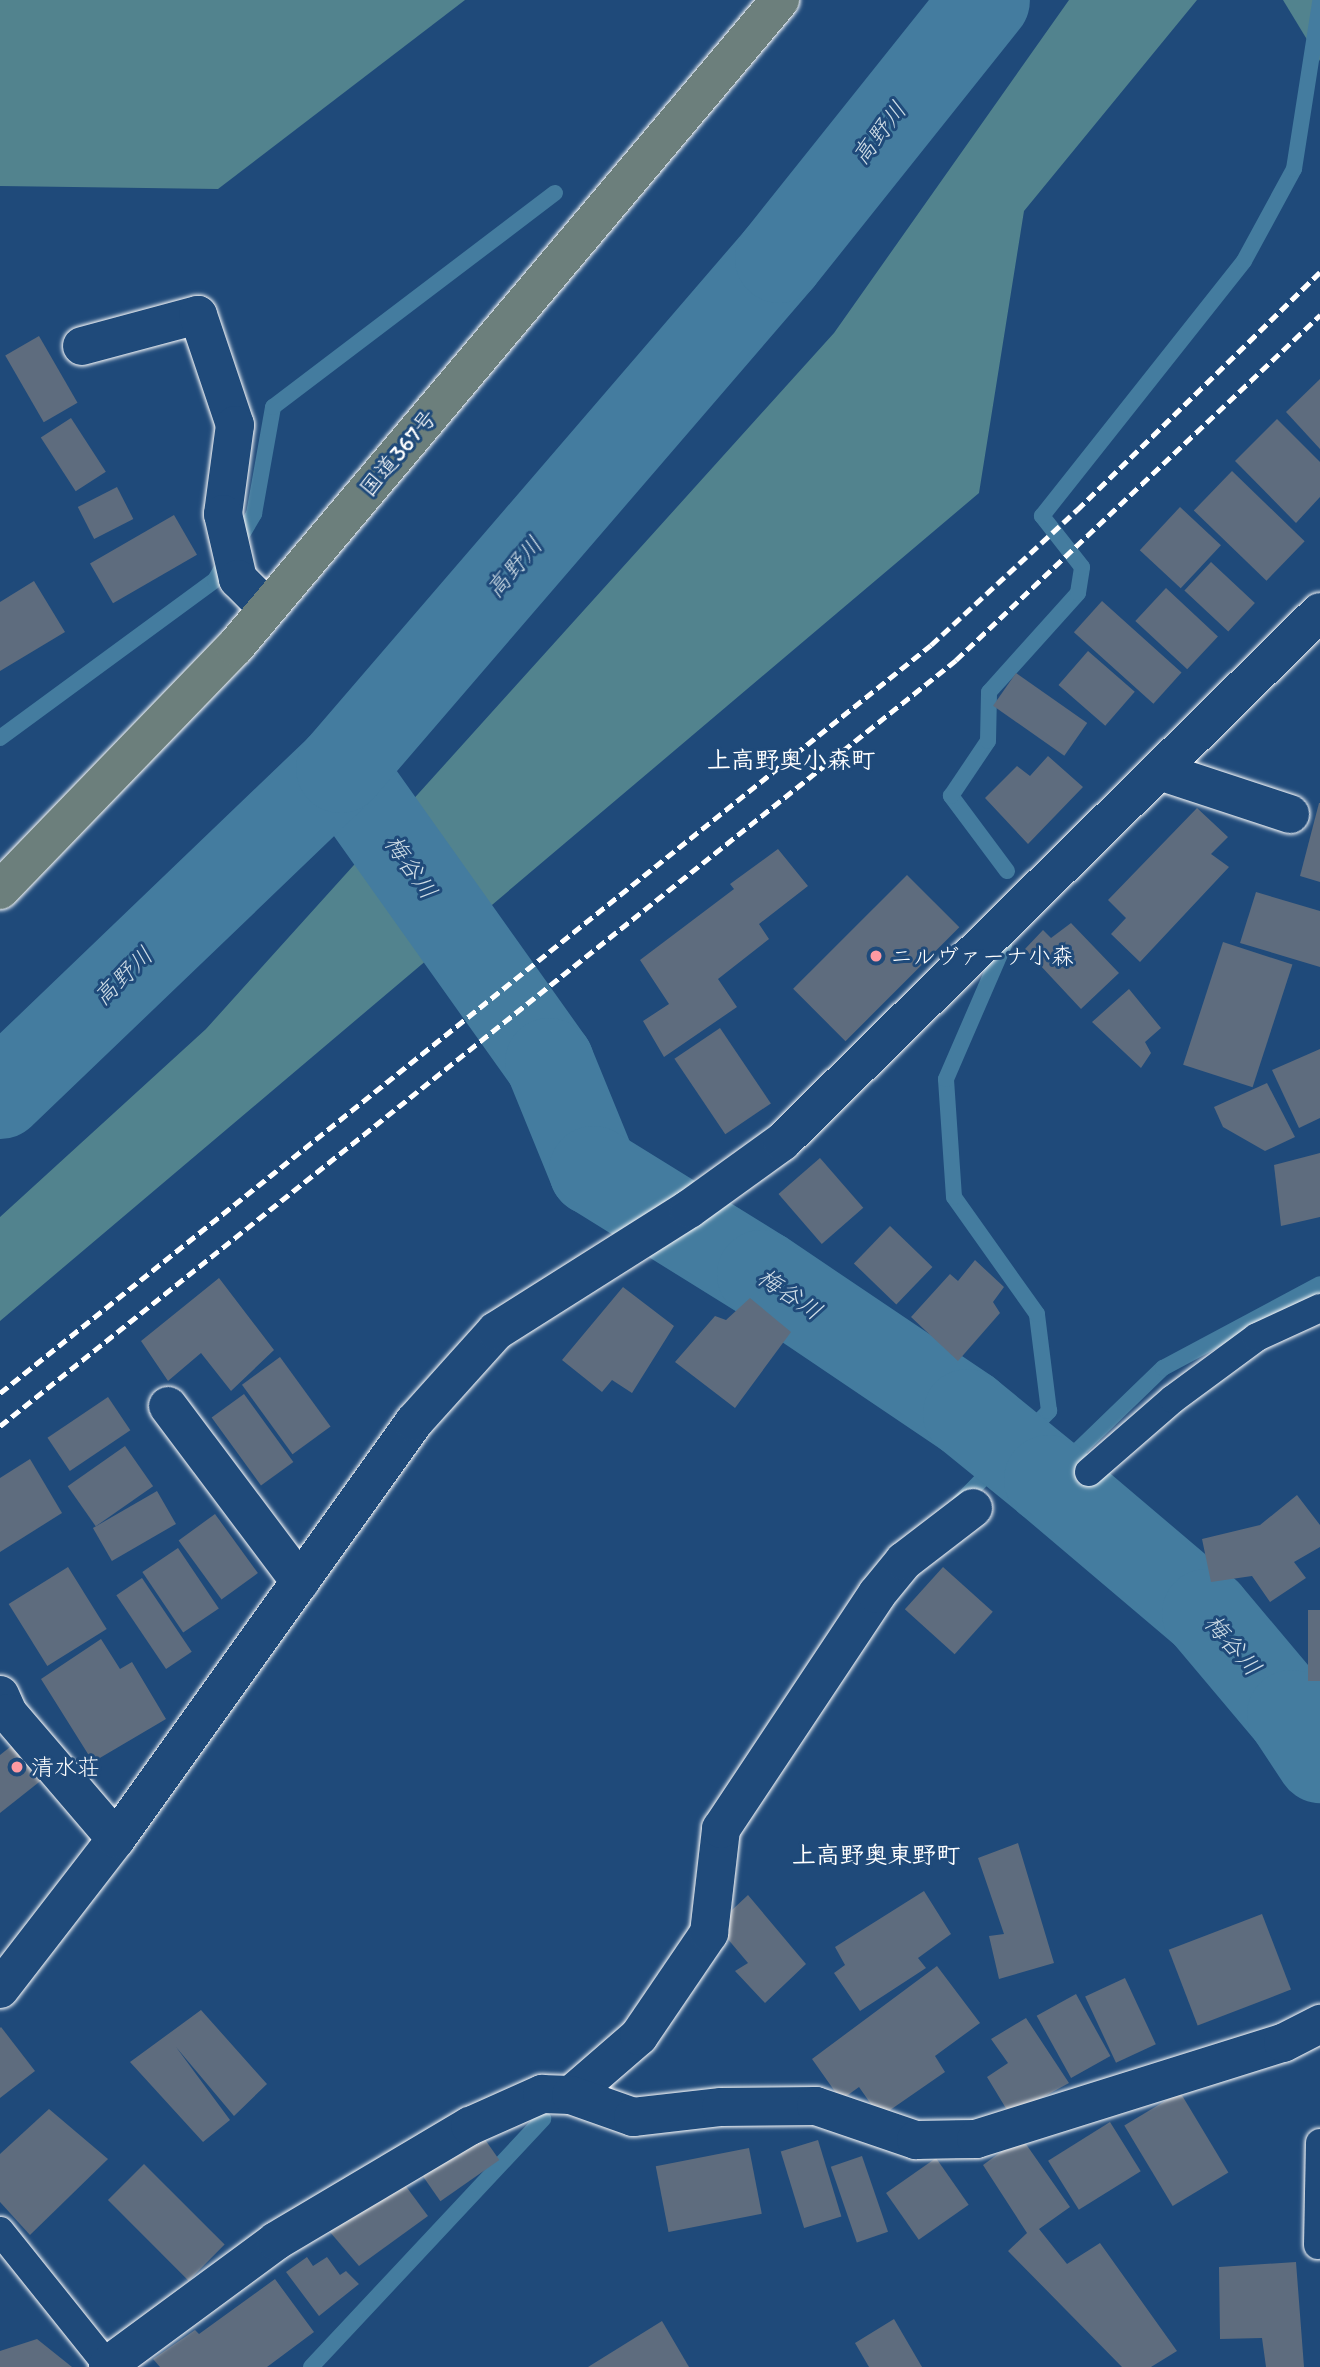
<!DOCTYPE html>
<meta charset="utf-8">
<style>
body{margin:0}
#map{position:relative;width:1320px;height:2367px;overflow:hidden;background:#1f4a7a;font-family:Itim,"Klee One",sans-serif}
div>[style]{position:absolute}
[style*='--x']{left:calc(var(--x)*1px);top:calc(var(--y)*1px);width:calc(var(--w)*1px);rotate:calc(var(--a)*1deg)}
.green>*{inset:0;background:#52838e}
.stream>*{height:16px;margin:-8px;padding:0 8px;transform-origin:8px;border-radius:8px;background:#447c9f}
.river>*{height:89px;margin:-44.5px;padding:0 44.5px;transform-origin:44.5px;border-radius:44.5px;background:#447c9f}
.building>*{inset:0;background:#5e6c7e;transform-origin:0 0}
.roads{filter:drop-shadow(0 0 2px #fff) drop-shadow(0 0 2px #fff)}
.service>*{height:28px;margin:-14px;padding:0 14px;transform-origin:14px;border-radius:14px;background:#1f4a7a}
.minor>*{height:38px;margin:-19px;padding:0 19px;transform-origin:19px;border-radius:19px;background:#1f4a7a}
.trunk>*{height:38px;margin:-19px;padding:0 19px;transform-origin:19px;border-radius:19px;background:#6c7f7c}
.rail>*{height:5px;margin-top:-2.5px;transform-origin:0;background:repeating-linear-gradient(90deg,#fff 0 10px,transparent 0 15px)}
.dots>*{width:19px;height:19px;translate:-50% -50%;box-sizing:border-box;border:4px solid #1f4a7a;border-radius:50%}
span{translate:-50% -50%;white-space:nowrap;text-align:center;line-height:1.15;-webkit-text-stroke:6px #1f4a7a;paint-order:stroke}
.street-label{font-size:23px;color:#fff}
.poi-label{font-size:23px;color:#fff}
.left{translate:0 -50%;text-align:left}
.water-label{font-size:24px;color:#d0dee7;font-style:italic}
.neighbourhood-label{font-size:24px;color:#fff;font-weight:700}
</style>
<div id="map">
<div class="green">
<i style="clip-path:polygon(0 0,465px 0,218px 189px,0 186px)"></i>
<i style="clip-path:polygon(1069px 0,1197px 0,1024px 211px,979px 493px,0 1321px,0 1217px,206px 1029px,834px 333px)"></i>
<i style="clip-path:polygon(1283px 0,1320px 0,1320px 61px)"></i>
</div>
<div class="stream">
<i style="--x:0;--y:738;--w:267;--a:-36.3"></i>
<i style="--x:215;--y:580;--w:77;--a:-59.4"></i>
<i style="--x:254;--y:514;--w:109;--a:-79.9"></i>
<i style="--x:273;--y:407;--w:354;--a:-37.2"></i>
<i style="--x:1007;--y:871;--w:94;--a:-126.7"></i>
<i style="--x:951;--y:796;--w:66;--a:-56.1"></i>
<i style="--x:988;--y:741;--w:49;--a:-88.8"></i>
<i style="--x:989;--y:692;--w:133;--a:-48"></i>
<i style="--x:1078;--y:593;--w:26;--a:-81"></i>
<i style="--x:1082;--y:567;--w:65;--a:-128.1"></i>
<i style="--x:1042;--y:516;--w:325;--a:-51.6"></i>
<i style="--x:1244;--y:261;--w:105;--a:-61.5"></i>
<i style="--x:1294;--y:169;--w:168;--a:-81.1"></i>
<i style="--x:1048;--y:1479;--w:160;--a:-44"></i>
<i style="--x:1163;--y:1368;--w:178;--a:-28.1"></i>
<i style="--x:959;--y:1503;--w:129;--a:-45.6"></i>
<i style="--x:1049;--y:1411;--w:98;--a:-97.1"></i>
<i style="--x:1037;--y:1314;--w:143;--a:-125.4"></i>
<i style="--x:954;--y:1197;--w:118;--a:-93.9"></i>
<i style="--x:946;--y:1079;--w:146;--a:-66.6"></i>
<i style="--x:311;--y:2367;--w:340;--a:-46.9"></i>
</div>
<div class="river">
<i style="--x:340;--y:768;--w:361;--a:54.6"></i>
<i style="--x:549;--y:1062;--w:117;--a:67.8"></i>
<i style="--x:593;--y:1170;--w:198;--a:31.8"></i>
<i style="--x:761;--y:1274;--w:249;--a:34"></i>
<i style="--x:967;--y:1413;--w:104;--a:39.2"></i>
<i style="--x:1048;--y:1479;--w:207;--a:40.3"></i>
<i style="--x:1206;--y:1613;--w:132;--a:49.9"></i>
<i style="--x:1291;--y:1714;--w:53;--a:56.6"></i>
<i style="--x:0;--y:1094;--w:471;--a:-43.8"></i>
<i style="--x:340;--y:768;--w:673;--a:-49.28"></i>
<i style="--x:779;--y:258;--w:330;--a:-51.4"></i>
</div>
<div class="building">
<i style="left:39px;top:336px;width:77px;height:39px;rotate:60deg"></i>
<i style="clip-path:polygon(1320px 379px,1320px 449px,1286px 412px)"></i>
<i style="left:71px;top:418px;width:64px;height:36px;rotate:57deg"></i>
<i style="clip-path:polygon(1277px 419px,1320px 462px,1320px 497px,1296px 523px,1235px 461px)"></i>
<i style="left:1232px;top:471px;width:101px;height:55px;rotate:44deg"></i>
<i style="left:117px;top:487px;width:36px;height:44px;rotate:63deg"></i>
<i style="left:1180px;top:507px;width:56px;height:59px;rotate:43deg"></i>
<i style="left:174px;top:515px;width:46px;height:97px;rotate:60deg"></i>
<i style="left:1211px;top:562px;width:60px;height:39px;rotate:43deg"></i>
<i style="clip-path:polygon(34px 581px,65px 632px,0 671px,0 602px)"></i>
<i style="left:1166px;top:588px;width:71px;height:45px;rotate:43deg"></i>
<i style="left:1102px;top:601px;width:107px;height:42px;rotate:42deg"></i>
<i style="left:1088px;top:651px;width:62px;height:45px;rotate:41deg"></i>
<i style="left:1016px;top:673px;width:87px;height:40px;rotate:35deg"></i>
<i style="clip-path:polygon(1048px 756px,1083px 787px,1028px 844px,985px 798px,1017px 766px,1030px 776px)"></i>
<i style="clip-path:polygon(1319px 803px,1320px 803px,1320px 882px,1300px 876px)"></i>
<i style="clip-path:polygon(1197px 808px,1228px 837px,1211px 854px,1229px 867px,1140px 962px,1111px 934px,1126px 918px,1108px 900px)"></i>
<i style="clip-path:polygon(778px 849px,808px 886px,759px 924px,769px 939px,718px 979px,737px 1007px,664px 1057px,643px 1021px,669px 1004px,640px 960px,734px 889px,730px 884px)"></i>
<i style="left:907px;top:875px;width:74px;height:161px;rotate:45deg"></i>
<i style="clip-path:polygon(1256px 892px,1320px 911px,1320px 967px,1240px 943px)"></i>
<i style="clip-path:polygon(1071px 923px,1119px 973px,1081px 1009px,1025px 949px,1043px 930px,1051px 938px)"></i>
<i style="left:1223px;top:942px;width:73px;height:129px;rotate:18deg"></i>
<i style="clip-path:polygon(1129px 989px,1161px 1028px,1145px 1042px,1151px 1053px,1141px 1068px,1092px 1022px)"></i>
<i style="left:720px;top:1028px;width:91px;height:55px;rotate:56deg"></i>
<i style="clip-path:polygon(1320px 1049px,1320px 1118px,1299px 1128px,1272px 1070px)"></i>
<i style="clip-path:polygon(1267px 1083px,1295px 1137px,1265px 1151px,1223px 1127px,1214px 1107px)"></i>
<i style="clip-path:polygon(1320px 1153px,1320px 1217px,1281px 1226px,1274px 1165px)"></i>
<i style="left:820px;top:1158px;width:66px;height:55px;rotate:49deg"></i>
<i style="left:890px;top:1226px;width:59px;height:52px;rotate:44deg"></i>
<i style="clip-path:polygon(975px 1260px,1004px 1287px,993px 1302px,1000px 1313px,958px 1361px,911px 1317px,950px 1274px,958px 1281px)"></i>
<i style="clip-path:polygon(219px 1278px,274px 1350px,231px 1391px,201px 1353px,168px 1381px,141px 1341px)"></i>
<i style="clip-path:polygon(623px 1287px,674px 1326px,632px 1393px,612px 1380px,602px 1392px,562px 1360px)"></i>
<i style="clip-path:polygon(750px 1298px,791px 1332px,735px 1408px,675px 1362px,715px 1316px,726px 1320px)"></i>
<i style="left:280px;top:1357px;width:86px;height:47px;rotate:54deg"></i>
<i style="left:244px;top:1394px;width:84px;height:40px;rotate:54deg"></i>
<i style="left:108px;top:1397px;width:40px;height:73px;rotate:56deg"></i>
<i style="left:125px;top:1446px;width:49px;height:70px;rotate:55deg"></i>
<i style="clip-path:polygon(30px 1459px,62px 1513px,0 1552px,0 1478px)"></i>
<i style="left:157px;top:1491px;width:38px;height:74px;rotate:60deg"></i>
<i style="clip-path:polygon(1297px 1495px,1320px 1525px,1320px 1547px,1294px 1562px,1306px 1578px,1270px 1602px,1252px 1576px,1211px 1582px,1202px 1539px,1260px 1525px)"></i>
<i style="left:215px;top:1514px;width:73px;height:45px;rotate:54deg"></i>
<i style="left:178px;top:1548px;width:73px;height:43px;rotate:56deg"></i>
<i style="left:68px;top:1567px;width:73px;height:70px;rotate:58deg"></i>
<i style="left:943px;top:1567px;width:67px;height:57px;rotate:42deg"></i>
<i style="left:142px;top:1578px;width:89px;height:31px;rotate:56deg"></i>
<i style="left:1320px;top:1610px;width:71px;height:12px;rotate:90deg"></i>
<i style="clip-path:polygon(101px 1639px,120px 1669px,132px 1662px,166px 1719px,93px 1762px,41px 1679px)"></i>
<i style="clip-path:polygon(15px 1743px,43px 1779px,0 1813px,0 1755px)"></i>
<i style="clip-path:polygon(1018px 1843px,1054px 1963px,999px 1979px,989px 1936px,1004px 1934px,978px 1858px)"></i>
<i style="clip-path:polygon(924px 1891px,951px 1934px,918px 1958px,926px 1968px,860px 2011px,834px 1973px,845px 1965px,835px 1947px)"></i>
<i style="clip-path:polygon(748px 1895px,806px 1964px,765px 2003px,735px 1971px,748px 1963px,716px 1925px)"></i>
<i style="left:1262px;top:1914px;width:81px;height:100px;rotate:69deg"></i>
<i style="clip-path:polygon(937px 1966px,980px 2023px,935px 2056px,945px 2072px,880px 2117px,859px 2087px,841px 2100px,812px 2059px)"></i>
<i style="left:1125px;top:1978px;width:73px;height:44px;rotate:65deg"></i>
<i style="left:1076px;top:1994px;width:71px;height:45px;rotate:61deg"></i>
<i style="clip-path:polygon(201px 2010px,267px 2084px,234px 2116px,176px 2047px,230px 2120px,203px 2142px,130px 2062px)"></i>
<i style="clip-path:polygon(1026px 2018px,1069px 2083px,1010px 2115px,987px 2077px,1008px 2063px,991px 2039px)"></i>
<i style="clip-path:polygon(1px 2027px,35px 2071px,0 2098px,0 2028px)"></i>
<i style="left:1180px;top:2092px;width:94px;height:65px;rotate:59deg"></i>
<i style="clip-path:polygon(49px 2109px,108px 2159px,30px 2235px,0 2202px,0 2154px)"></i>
<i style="left:1110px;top:2122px;width:58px;height:73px;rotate:58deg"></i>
<i style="left:477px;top:2128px;width:39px;height:72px;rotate:55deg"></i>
<i style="clip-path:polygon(1021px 2137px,1070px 2207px,1039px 2229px,1067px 2264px,1100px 2243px,1177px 2351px,1151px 2367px,1122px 2367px,1008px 2251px,1027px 2233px,983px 2165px)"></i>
<i style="left:818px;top:2140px;width:80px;height:39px;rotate:73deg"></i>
<i style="left:749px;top:2148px;width:67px;height:95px;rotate:79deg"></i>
<i style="left:862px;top:2156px;width:80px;height:33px;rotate:71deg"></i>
<i style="left:936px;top:2158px;width:57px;height:61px;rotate:55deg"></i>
<i style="left:144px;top:2164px;width:114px;height:51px;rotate:45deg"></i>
<i style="clip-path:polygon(399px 2177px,428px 2216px,359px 2266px,324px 2225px)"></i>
<i style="clip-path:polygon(307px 2257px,313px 2266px,327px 2257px,340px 2275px,346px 2271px,359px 2284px,319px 2316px,286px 2272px)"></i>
<i style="clip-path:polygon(1296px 2262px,1304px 2367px,1266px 2367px,1262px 2338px,1220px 2339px,1219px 2267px)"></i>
<i style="clip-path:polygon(275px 2279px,314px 2332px,267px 2367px,160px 2367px,153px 2359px,195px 2330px,199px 2334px)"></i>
<i style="clip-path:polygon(894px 2319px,922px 2367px,869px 2367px,855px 2343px)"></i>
<i style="clip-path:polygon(662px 2321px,689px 2367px,588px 2367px)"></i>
<i style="clip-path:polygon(37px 2339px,72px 2367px,0 2367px,0 2351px)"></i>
</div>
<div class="roads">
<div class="service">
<i style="--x:1089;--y:1472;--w:111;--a:-41"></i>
<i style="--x:1173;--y:1399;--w:104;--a:-36.4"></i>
<i style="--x:1257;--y:1337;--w:69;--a:-24.7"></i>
<i style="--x:0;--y:2231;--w:174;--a:51.3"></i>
<i style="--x:1318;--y:2245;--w:102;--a:-88.9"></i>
</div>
<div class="minor">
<i style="--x:82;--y:346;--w:120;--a:-15"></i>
<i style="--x:198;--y:315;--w:116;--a:71.4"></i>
<i style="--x:235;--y:425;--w:90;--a:97.7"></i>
<i style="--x:223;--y:514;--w:67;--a:77"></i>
<i style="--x:238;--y:579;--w:41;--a:45"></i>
<i style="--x:1159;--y:771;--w:138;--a:18.2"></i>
<i style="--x:168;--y:1406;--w:220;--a:53.1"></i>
<i style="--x:0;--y:1695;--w:20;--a:66"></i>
<i style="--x:8;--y:1713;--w:166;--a:49.4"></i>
<i style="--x:0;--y:1989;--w:190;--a:-52.3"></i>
<i style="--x:116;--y:1839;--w:513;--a:-54.45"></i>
<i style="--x:414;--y:1422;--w:122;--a:-48"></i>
<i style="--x:496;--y:1331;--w:228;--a:-32.3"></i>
<i style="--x:689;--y:1209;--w:115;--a:-35.8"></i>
<i style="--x:782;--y:1142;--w:755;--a:-44.57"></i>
<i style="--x:571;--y:2095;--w:90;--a:-40.9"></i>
<i style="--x:639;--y:2036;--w:125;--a:-55.8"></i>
<i style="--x:709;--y:1933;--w:105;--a:-83.4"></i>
<i style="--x:721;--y:1829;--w:282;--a:-56.4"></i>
<i style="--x:877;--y:1594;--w:43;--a:-50.7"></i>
<i style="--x:904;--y:1561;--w:87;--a:-37.5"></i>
<i style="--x:108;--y:2365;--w:209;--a:-36.4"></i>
<i style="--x:276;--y:2241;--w:226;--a:-30.7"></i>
<i style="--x:470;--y:2126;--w:79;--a:-24"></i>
<i style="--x:542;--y:2094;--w:29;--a:2"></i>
<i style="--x:571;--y:2095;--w:66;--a:19.5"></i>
<i style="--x:633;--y:2117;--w:89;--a:-6.5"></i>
<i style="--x:721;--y:2107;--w:95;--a:-0.6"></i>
<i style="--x:816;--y:2106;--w:106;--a:18.8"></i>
<i style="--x:916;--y:2140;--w:60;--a:-1"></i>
<i style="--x:976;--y:2139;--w:322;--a:-17.4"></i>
<i style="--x:1283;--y:2043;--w:42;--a:-27.2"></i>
</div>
<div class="trunk">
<i style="--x:0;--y:890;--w:338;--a:-46"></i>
<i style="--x:235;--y:647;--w:846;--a:-49.89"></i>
</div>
</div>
<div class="rail">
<i style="--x:0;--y:1393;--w:1194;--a:-38.78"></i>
<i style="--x:931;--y:645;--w:199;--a:-42.8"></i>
<i style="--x:1077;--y:510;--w:340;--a:-44.4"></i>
<i style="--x:0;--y:1426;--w:1225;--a:-38.7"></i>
<i style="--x:956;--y:660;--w:502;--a:-43.46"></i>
</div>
<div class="dots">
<i style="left:876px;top:956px;background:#ff9aa2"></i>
<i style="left:17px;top:1767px;background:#ff9aa2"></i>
</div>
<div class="street-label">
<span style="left:398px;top:453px;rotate:-50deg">国道367号</span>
</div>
<div class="poi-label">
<span class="left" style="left:890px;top:956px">ニルヴァーナ小森</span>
<span class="left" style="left:31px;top:1767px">清水荘</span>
</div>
<div class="water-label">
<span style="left:879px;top:133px;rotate:-52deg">高野川</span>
<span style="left:514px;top:567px;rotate:-49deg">高野川</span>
<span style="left:411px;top:867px;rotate:55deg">梅谷川</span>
<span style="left:123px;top:976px;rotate:-44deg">高野川</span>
<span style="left:790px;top:1294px;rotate:34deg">梅谷川</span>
<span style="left:1233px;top:1645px;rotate:49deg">梅谷川</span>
</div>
<div class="neighbourhood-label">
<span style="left:791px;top:760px">上高野奥小森町</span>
<span style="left:876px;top:1855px">上高野奥東野町</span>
</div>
</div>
